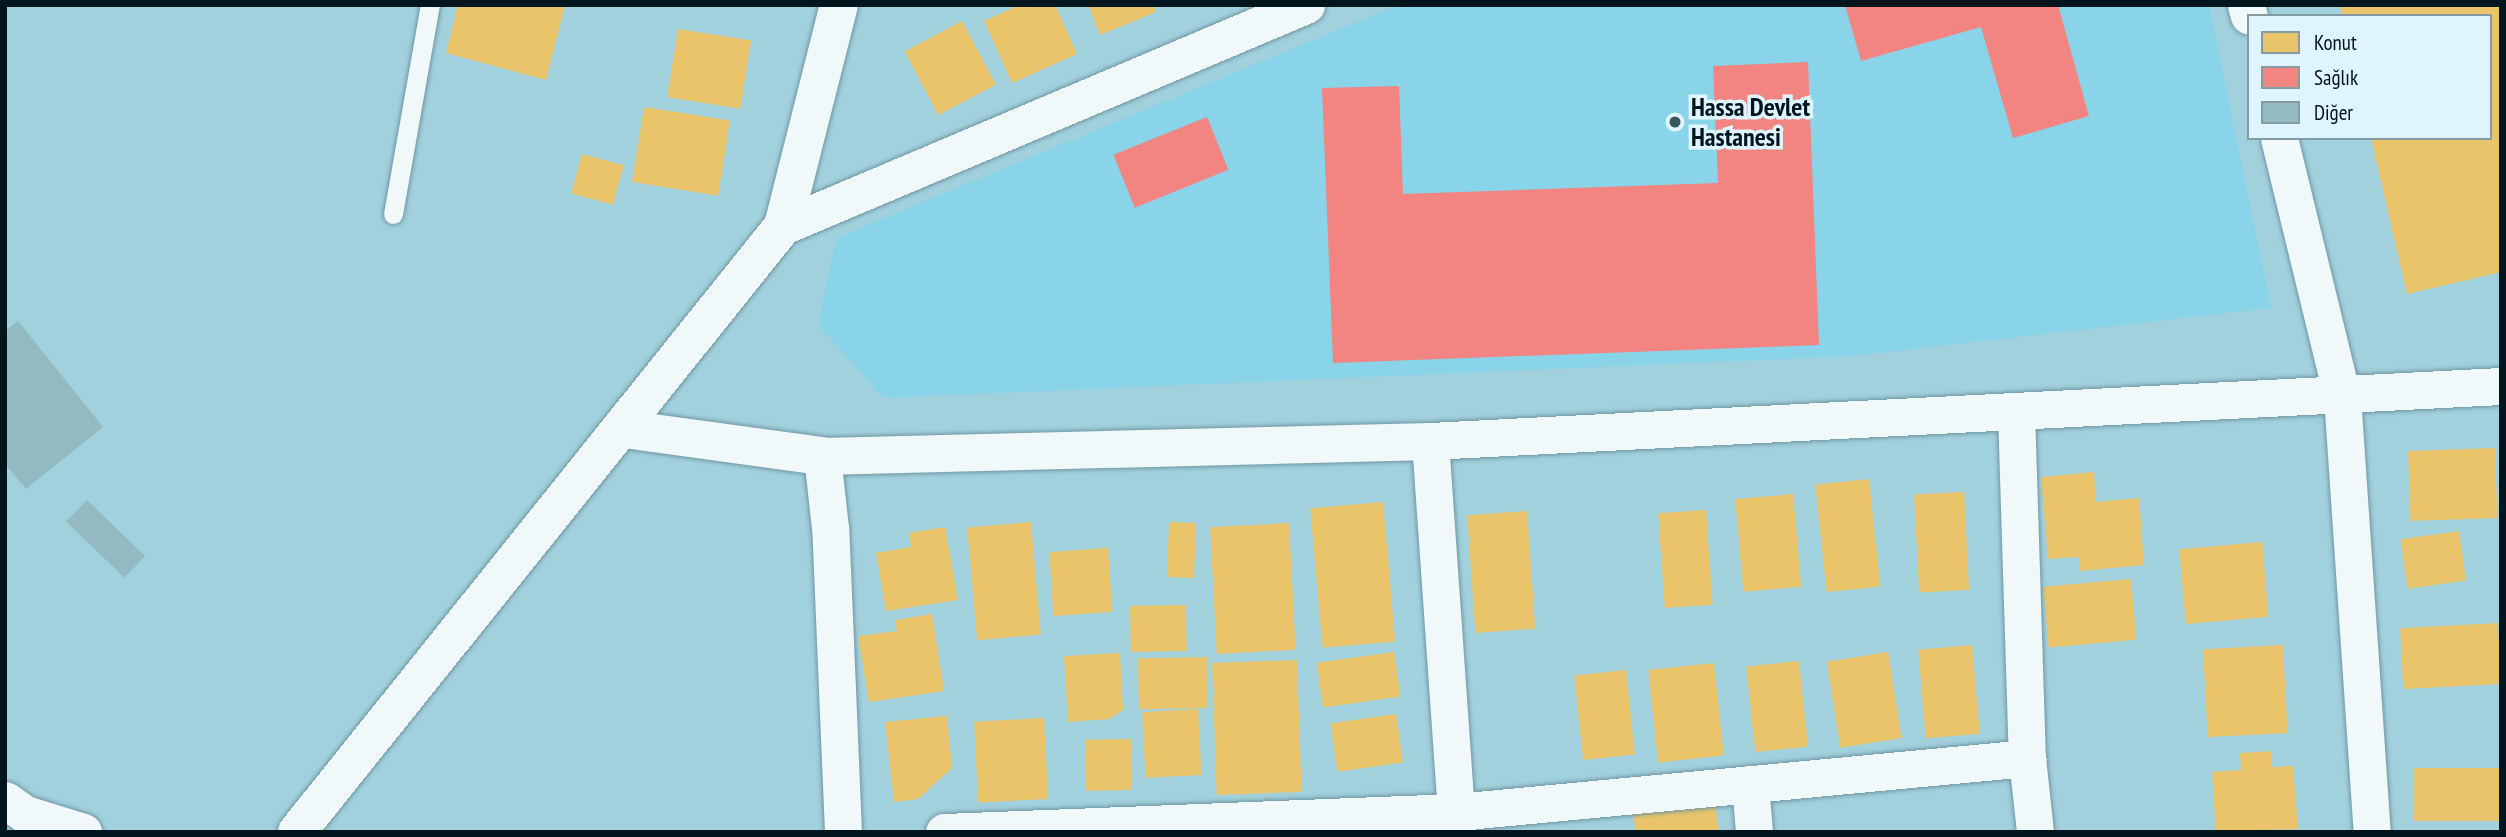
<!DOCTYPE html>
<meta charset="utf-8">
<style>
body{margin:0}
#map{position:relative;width:2506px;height:837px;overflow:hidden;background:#a2d1de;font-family:"PT Sans Narrow",sans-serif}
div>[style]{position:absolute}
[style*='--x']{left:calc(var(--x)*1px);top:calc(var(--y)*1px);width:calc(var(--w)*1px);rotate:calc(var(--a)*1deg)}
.built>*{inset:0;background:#89d4e9}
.homes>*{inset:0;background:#e9c46a;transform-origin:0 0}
.health>*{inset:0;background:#f28482;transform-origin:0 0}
.building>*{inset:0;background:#93bac1;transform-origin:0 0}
.roads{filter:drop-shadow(0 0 2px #7097a2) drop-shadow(0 0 2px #7097a2)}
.lane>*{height:19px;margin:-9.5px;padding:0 9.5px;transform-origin:9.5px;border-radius:9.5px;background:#f1f8fa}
.street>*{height:37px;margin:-18.5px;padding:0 18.5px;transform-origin:18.5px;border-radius:18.5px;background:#f1f8fa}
.secondary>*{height:38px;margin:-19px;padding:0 19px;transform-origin:19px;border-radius:19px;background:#f1f8fa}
.dots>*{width:19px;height:19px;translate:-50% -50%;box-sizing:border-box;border:4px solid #def5fd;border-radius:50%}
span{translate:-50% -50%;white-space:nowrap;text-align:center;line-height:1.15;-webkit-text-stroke:7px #def5fd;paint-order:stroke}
.poi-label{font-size:26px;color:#00151c;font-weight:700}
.left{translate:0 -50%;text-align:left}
.frame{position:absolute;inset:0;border:7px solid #00151c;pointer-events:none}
.legend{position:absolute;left:2247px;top:14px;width:245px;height:126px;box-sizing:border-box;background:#def5fd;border:2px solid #859ba3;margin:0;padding:9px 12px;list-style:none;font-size:21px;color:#00151c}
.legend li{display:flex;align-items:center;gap:14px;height:35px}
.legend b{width:35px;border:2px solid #859ba3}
</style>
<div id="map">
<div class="built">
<i style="clip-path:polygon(1398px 5px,2209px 5px,2271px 308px,1853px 356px,883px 398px,818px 325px,836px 238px)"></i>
</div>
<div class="homes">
<i style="clip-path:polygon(458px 5px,565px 5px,546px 80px,446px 53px)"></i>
<i style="clip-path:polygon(1019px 5px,1055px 5px,1077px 54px,1012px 83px,984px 21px)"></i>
<i style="clip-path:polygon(1088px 5px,1153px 5px,1156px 12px,1100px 35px)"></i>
<i style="clip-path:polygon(2340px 5px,2501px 5px,2501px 272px,2407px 294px,2371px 138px,2490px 138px,2490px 16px,2342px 16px)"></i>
<i style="left:962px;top:21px;width:72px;height:65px;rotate:62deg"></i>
<i style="left:678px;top:29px;width:74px;height:69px;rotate:9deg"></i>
<i style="left:644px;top:107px;width:87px;height:76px;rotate:9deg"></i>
<i style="left:582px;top:154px;width:43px;height:41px;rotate:15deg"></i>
<i style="left:2495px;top:448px;width:70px;height:87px;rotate:88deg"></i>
<i style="clip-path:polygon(2094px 472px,2096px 502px,2139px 498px,2144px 565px,2080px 571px,2079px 557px,2048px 559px,2041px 477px)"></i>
<i style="left:1869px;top:479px;width:108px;height:54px;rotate:84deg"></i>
<i style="left:1964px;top:492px;width:98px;height:50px;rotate:87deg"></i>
<i style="left:1793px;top:494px;width:93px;height:58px;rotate:85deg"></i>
<i style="left:1383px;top:502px;width:140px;height:73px;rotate:85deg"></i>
<i style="left:1706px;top:510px;width:95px;height:48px;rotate:86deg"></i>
<i style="left:1527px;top:511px;width:118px;height:60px;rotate:86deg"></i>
<i style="left:1031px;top:522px;width:113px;height:64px;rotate:85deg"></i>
<i style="left:1169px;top:522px;width:27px;height:55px;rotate:2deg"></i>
<i style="left:1289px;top:523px;width:127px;height:79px;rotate:87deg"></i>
<i style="clip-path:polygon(945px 527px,958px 600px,886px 611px,876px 553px,911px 547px,909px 533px)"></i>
<i style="left:2459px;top:531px;width:50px;height:59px;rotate:82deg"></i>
<i style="left:2262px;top:542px;width:75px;height:83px;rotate:85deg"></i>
<i style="left:1108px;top:548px;width:64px;height:59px;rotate:86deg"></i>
<i style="left:2131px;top:579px;width:61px;height:88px;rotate:85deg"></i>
<i style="left:1186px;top:605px;width:46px;height:56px;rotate:89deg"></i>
<i style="clip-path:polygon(932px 614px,944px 691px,869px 702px,858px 636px,897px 631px,895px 620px)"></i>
<i style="left:2498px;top:623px;width:61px;height:98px;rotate:87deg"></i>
<i style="left:1972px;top:645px;width:89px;height:54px;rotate:85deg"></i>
<i style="left:2283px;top:645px;width:88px;height:80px;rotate:87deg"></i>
<i style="left:1394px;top:652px;width:45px;height:78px;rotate:82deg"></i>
<i style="left:1888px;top:652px;width:87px;height:62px;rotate:81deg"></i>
<i style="clip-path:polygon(1120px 653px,1123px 710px,1109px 719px,1068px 722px,1064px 656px)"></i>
<i style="left:1207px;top:657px;width:51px;height:69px;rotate:89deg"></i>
<i style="left:1297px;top:660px;width:132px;height:85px;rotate:88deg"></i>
<i style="left:1799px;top:661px;width:86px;height:53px;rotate:84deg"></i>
<i style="left:1714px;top:663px;width:93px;height:66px;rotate:84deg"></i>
<i style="left:1626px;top:670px;width:85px;height:52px;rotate:84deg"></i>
<i style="left:1198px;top:709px;width:66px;height:56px;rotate:87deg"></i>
<i style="left:1396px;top:714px;width:49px;height:66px;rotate:82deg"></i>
<i style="clip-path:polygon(947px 716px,952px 768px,918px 799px,894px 802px,885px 722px)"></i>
<i style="left:1044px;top:718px;width:81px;height:70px;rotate:87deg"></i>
<i style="left:1131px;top:739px;width:51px;height:46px;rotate:89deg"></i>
<i style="clip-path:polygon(2271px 751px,2272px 767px,2293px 766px,2298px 829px,2216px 832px,2212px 772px,2241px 770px,2240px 753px)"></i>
<i style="left:2501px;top:768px;width:53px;height:88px;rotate:90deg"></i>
<i style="clip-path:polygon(1714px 798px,1719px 832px,1636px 832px,1632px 810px)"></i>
</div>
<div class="health">
<i style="clip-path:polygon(1845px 5px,2058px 5px,2089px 116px,2013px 138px,1981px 27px,1861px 61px)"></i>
<i style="clip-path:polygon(1808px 62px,1819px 345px,1333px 363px,1322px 88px,1399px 86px,1403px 194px,1718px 183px,1713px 66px)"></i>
<i style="left:1207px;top:117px;width:57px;height:101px;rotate:68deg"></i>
</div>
<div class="building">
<i style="clip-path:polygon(18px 321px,103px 427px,26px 489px,5px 464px,5px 331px)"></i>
<i style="left:87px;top:500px;width:81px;height:30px;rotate:44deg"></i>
</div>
<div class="roads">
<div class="lane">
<i style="--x:393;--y:214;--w:212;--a:-80"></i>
</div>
<div class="street">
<i style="--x:2246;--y:5;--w:11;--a:75"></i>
<i style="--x:2279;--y:138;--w:266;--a:76.3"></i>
<i style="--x:2342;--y:396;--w:437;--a:86.1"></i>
<i style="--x:783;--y:226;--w:568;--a:-22.91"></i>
<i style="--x:2016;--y:412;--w:346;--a:88.2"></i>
<i style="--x:2027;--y:758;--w:74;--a:83.8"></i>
<i style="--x:1430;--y:441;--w:392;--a:86"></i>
<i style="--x:1750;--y:784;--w:48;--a:85.2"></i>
<i style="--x:5;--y:800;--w:24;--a:35"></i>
<i style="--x:25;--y:814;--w:61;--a:17.2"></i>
<i style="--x:843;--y:832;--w:304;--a:-92.4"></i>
<i style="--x:830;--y:528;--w:72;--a:-96.3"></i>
<i style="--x:822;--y:456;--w:608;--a:-1.41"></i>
<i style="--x:1430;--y:441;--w:1072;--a:-2.94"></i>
<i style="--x:944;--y:832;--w:512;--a:-2.24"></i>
<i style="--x:1456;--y:812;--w:574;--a:-5.4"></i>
</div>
<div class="secondary">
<i style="--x:624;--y:429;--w:200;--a:7.8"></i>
<i style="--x:297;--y:832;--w:777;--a:-51.27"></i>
<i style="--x:783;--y:226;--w:228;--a:-75.8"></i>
</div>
</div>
<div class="dots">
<i style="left:1675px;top:122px;background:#395760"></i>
</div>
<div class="poi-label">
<span class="left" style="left:1691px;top:122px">Hassa Devlet<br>Hastanesi</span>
</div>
<div class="frame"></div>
<ul class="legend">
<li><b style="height:19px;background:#e9c46a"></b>Konut</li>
<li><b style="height:19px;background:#f28482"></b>Sağlık</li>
<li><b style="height:19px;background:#93bac1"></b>Diğer</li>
</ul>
</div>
